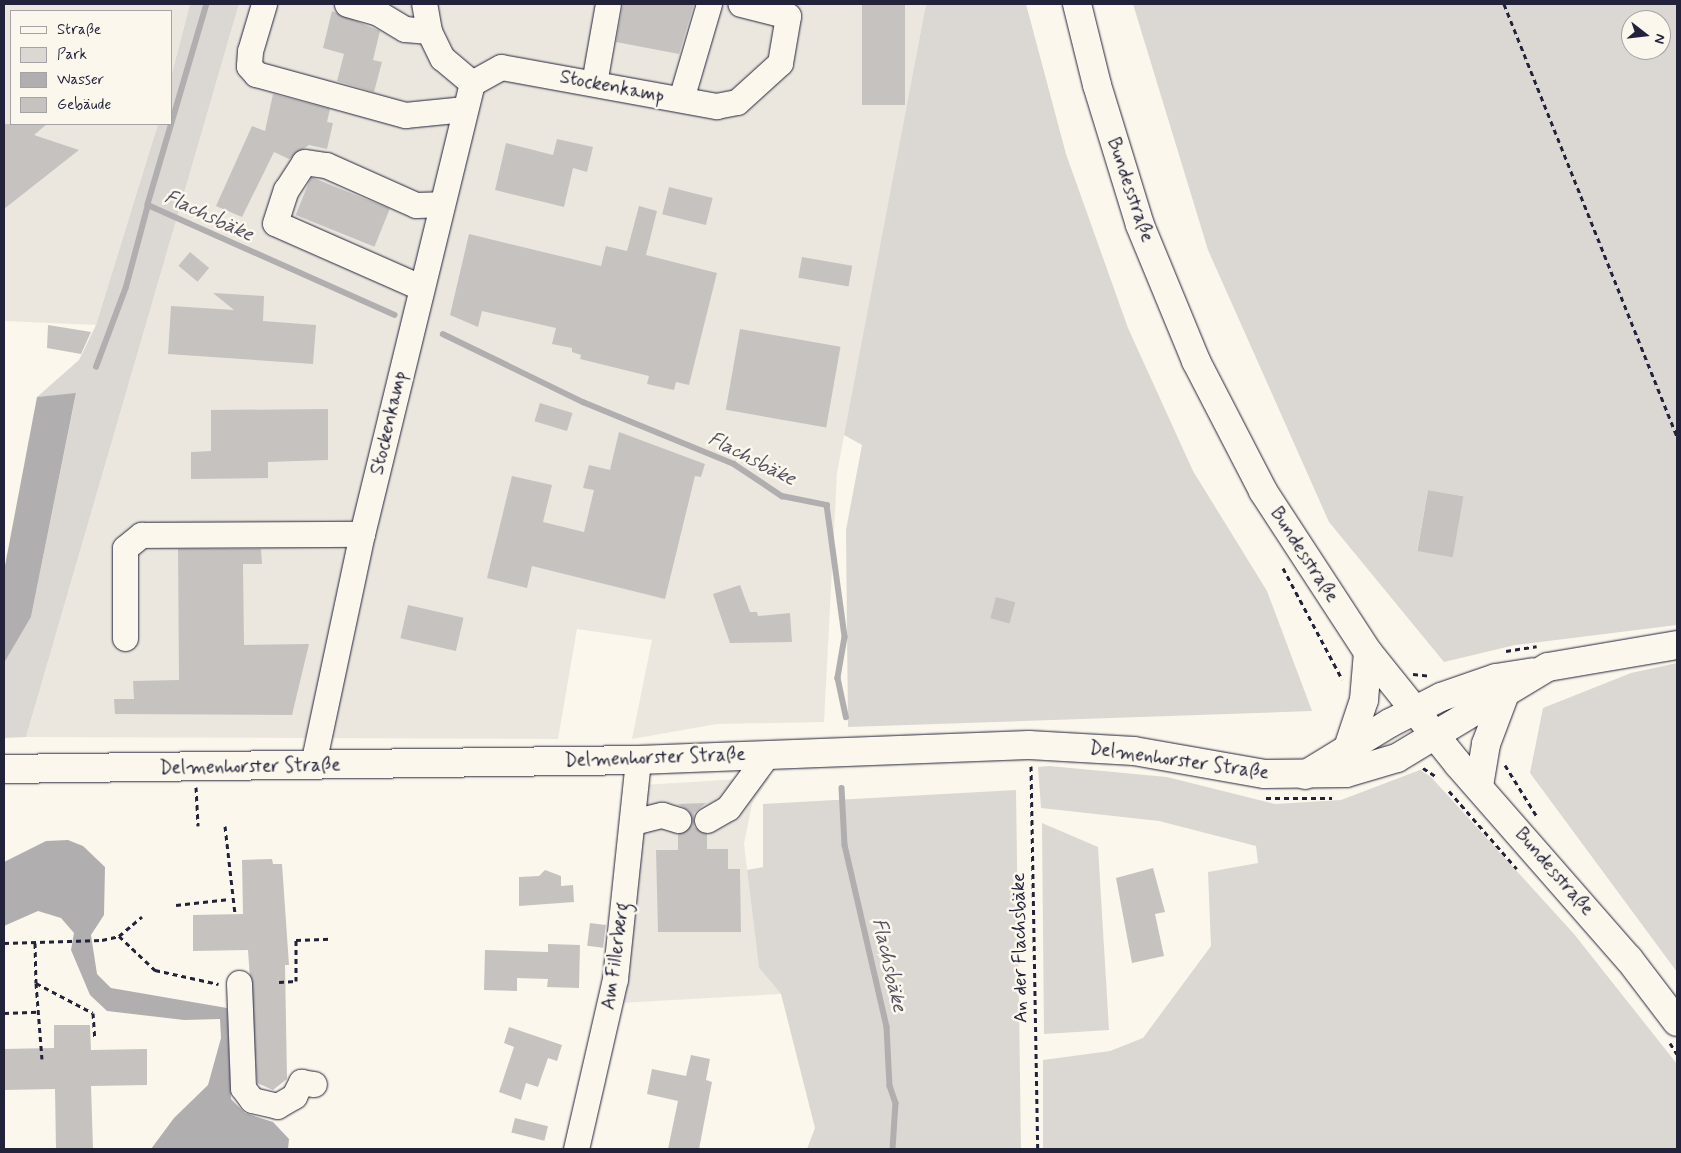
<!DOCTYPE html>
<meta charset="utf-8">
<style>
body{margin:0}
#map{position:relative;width:1681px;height:1153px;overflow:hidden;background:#fbf7ec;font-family:Mynerve,sans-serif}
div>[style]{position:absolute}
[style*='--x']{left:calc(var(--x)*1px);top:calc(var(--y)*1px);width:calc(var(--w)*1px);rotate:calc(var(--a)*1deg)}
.built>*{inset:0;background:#ebe7df}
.green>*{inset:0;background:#dbd8d3}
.water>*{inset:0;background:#b1aeb0}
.stream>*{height:5.5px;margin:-2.75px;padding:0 2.75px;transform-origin:2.75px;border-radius:2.75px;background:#b1aeb0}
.building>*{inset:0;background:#c6c2c0;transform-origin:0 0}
.path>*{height:3px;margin-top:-1.5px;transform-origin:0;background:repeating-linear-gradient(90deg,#22223b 0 5px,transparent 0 9px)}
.roads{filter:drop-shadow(0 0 1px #22223b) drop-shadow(0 0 1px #22223b)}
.minor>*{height:25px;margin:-12.5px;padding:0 12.5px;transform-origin:12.5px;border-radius:12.5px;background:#fbf7ec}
.major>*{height:28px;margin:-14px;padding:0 14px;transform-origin:14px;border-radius:14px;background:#fbf7ec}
span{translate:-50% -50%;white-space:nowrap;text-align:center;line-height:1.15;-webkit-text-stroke:5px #fbf7ec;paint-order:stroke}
.street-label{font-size:19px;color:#22223b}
.water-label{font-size:20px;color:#545364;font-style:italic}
.frame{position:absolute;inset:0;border:5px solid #22223b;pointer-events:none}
.legend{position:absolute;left:10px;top:10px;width:162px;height:115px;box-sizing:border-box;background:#fbf7ec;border:1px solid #a4a2a5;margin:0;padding:6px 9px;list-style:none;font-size:15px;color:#22223b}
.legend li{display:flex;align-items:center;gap:10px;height:25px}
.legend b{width:25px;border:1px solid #a4a2a5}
.north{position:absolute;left:1621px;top:10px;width:50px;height:50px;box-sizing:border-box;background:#fbf7ec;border:1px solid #a4a2a5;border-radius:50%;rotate:106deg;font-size:14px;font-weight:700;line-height:20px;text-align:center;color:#22223b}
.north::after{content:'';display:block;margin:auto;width:18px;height:22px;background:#22223b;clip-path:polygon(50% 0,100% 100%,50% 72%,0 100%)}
</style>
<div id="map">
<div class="built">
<i style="clip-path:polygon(4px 4px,190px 4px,171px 77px,171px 11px,11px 11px,11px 124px,158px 124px,96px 325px,4px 321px)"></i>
<i style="clip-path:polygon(239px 4px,926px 4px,837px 473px,824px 722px,717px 724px,632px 739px,652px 640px,577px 629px,558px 739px,26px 737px)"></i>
<i style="clip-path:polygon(770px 777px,752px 804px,744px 844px,759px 968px,781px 994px,620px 1003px,643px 785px)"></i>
</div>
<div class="green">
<i style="clip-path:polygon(190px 4px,239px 4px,26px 737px,4px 738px,4px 663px,31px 617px,76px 394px,37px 397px,79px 360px,96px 325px,158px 124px,171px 124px,171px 77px)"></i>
<i style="clip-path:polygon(926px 4px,1026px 4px,1066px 154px,1128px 328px,1193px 471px,1267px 591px,1312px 711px,848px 727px,846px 530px,862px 445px,844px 435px)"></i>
<i style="clip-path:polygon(evenodd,1133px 4px,1677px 4px,1677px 625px,1515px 645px,1444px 662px,1329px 522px,1208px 250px,1133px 4px,1631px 20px,1661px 20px,1661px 50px,1631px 50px,1631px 20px,1133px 4px,1428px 490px,1462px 496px,1417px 551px,1428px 490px)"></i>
<i style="clip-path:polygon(1677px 663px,1677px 972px,1530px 773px,1543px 708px,1631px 673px)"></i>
<i style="clip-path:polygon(1049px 766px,1167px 777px,1275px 804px,1341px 800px,1420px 770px,1431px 777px,1574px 934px,1677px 1064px,1677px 1149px,1043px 1149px,1043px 1060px,1110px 1051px,1143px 1038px,1211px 946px,1208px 872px,1258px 863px,1256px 846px,1159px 821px,1041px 808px,1038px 767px)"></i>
<i style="clip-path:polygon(1016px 790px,1021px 1149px,807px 1149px,815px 1128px,781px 994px,759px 968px,747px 870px,763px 867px,763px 804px)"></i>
<i style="clip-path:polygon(1042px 823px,1098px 847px,1109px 1030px,1044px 1034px)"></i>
</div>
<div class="water">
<i style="clip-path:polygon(76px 393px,31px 617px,4px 663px,4px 571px,37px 397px)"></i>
<i style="clip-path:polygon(68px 840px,83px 846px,105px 867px,104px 915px,91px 935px,97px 974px,111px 988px,227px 1008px,231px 1099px,245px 1113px,273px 1122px,289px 1139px,288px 1149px,151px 1149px,174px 1118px,208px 1085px,221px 1038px,220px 1019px,184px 1020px,107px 1011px,90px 995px,71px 950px,74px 933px,61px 918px,38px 911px,4px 926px,4px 862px,46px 841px)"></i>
</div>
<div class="stream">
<i style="--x:207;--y:4;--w:209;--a:106.4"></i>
<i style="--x:148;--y:205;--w:270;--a:24"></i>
<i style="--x:443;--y:334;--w:156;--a:25.9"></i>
<i style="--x:583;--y:402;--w:163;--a:22.3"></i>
<i style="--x:734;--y:464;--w:58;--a:33.7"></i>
<i style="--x:782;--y:496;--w:46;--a:11.3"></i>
<i style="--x:827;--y:505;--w:133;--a:82.2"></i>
<i style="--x:845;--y:637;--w:42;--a:99.7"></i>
<i style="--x:838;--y:678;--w:40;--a:78"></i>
<i style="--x:96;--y:367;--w:85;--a:-69.4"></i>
<i style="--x:126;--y:287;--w:85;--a:-75"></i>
<i style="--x:842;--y:788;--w:57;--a:87"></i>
<i style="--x:845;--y:845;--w:187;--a:77"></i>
<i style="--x:887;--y:1027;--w:59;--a:87.1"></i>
<i style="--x:890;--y:1086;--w:18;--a:71"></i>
<i style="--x:896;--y:1103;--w:46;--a:93.7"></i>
</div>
<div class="building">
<i style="clip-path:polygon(623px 4px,694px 4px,679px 54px,616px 42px)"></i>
<i style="left:862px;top:4px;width:43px;height:101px"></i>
<i style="clip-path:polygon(332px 11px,380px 31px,373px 60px,382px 62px,374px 92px,337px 81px,344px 54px,323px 48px)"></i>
<i style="clip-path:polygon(273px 94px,330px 109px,327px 122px,333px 123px,327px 149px,309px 145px,289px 159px,274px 152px,242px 217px,216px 206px,252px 126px,265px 131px)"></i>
<i style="clip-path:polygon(4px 124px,47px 124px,34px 135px,79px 150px,4px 209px)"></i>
<i style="clip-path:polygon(557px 139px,593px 147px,587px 172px,573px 168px,564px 207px,495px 190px,506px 143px,553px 155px)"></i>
<i style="left:311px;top:177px;width:85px;height:41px;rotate:22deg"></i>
<i style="left:669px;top:187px;width:45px;height:28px;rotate:14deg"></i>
<i style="clip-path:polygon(639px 206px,657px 211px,646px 255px,717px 273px,689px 385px,676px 382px,674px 390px,647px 384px,649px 376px,580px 359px,581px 355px,572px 352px,572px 348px,552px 344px,556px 328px,482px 311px,478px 327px,450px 315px,469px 234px,601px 266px,606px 246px,627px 251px)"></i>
<i style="left:190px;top:252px;width:25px;height:18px;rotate:40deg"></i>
<i style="left:802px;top:257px;width:51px;height:21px;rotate:10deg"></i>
<i style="clip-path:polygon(213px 293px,264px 296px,263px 321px,316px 325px,313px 364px,168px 354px,171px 306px,234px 310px)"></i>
<i style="clip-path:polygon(48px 325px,91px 332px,81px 354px,47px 348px)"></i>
<i style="left:740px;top:329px;width:102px;height:82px;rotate:10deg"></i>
<i style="left:540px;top:403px;width:34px;height:19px;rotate:17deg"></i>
<i style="clip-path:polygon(328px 409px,328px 460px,268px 462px,268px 478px,191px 479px,191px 452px,211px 451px,211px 410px)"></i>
<i style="clip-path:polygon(619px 432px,705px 464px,701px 477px,695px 476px,665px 599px,532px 566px,527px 588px,487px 578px,512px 476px,552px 485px,543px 522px,584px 532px,594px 490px,583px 488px,589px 465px,610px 470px)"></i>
<i style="left:1428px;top:490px;width:36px;height:62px;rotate:10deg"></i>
<i style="clip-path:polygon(178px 549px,261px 549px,262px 564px,243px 564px,244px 645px,309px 644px,292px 715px,115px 714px,114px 699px,134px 699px,133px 681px,179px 680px)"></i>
<i style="clip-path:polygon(740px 585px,750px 612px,757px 612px,758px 616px,790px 613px,792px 642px,730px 643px,713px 594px)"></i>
<i style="left:996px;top:597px;width:20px;height:22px;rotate:15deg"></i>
<i style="left:408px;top:605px;width:57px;height:34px;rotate:13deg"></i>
<i style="clip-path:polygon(706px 803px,694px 813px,694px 827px,707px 834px,707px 849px,728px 849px,728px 869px,740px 869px,741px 932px,658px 932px,656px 850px,678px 850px,678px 834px,692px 825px,689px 811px,678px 804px)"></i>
<i style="clip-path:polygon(272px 859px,273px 864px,282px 864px,289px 965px,285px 965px,287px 1079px,273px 1090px,257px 1083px,248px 950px,193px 951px,193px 915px,243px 914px,242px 860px)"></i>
<i style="clip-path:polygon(1153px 868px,1165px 912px,1155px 914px,1164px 956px,1132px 963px,1116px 878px)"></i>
<i style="clip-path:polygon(545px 870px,561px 876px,561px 886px,573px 885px,574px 902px,519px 906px,519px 877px,539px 876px)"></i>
<i style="left:590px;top:923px;width:16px;height:23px;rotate:7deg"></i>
<i style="clip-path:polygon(548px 944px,580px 945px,579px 988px,547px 987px,548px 979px,517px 978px,517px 991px,484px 990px,485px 950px,548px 952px)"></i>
<i style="clip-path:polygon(54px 1025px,90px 1025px,91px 1050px,147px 1049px,147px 1085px,91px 1086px,93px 1149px,56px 1149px,55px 1089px,4px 1090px,4px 1049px,54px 1048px)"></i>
<i style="clip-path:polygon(509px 1027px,562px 1045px,557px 1061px,548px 1058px,538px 1087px,526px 1083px,521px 1100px,499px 1092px,514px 1047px,504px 1043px)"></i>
<i style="clip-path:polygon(691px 1055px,710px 1059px,706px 1080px,712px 1082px,699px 1149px,668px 1149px,678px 1101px,647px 1094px,652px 1069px,686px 1076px)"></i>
<i style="left:515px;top:1118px;width:34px;height:15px;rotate:14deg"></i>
</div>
<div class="path">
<i style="--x:1504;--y:4;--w:466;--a:68.2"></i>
<i style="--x:1283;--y:568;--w:126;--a:62"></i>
<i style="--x:1506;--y:651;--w:31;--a:-9"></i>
<i style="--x:1413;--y:674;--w:18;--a:6"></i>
<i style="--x:1505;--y:765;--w:59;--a:58.2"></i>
<i style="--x:1031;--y:766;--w:383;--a:89"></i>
<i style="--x:1423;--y:768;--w:17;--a:33"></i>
<i style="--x:196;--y:787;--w:39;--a:87"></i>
<i style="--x:1449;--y:791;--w:103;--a:48.9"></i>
<i style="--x:1266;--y:798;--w:66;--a:0"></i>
<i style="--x:225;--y:826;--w:89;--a:83.5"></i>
<i style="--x:176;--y:905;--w:54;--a:-6.3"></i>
<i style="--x:119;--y:936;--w:50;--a:43.4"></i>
<i style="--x:155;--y:970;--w:65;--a:12.5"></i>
<i style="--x:4;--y:943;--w:98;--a:-1.8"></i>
<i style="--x:102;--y:940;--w:17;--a:-13"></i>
<i style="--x:119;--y:936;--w:30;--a:-40"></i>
<i style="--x:35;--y:943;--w:40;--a:88.6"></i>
<i style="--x:36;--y:983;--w:64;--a:27.8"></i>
<i style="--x:93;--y:1013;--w:26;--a:86"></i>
<i style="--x:279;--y:982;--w:17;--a:-3"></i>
<i style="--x:296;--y:981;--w:41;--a:-90"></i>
<i style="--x:296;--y:940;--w:35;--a:-2"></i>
<i style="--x:36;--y:983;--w:76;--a:85.5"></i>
<i style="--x:4;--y:1013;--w:34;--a:-2"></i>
<i style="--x:1670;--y:1043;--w:13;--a:58"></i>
</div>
<div class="roads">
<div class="minor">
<i style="--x:264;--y:4;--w:49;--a:106.6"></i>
<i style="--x:250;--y:51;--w:15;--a:94"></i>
<i style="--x:249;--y:66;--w:11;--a:49"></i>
<i style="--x:256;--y:74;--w:155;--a:15.4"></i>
<i style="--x:405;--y:115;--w:60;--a:-5.7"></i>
<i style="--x:347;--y:4;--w:32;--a:16"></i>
<i style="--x:378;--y:13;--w:31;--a:31"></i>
<i style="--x:405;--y:29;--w:24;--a:5"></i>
<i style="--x:472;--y:83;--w:33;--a:-29"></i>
<i style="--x:501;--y:67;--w:219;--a:10.3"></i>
<i style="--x:716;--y:106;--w:21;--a:-11"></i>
<i style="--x:737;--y:102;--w:58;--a:-42.2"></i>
<i style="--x:780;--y:63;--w:48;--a:-80.3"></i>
<i style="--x:788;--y:16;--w:49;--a:-165.7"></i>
<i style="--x:594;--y:83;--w:80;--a:-80"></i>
<i style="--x:681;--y:99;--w:99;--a:-73.6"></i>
<i style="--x:420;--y:287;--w:158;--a:-156.2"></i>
<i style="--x:275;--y:223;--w:35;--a:-72"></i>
<i style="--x:286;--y:190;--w:33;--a:-57"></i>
<i style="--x:304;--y:162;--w:22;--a:8"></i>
<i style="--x:326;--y:165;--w:98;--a:24"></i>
<i style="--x:416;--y:205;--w:24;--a:-2"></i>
<i style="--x:125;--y:638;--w:90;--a:-90"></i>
<i style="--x:125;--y:548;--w:21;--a:-39"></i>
<i style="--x:141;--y:535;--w:221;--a:-0.3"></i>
<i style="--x:313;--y:764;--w:235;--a:-78"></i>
<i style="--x:362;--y:534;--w:464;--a:-76.3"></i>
<i style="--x:472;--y:83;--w:39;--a:-140"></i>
<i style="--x:442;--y:58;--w:30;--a:-116"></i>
<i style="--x:429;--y:31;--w:27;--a:-100"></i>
<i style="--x:707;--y:820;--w:24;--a:-30"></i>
<i style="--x:728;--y:808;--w:66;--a:-53.7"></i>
<i style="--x:633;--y:822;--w:30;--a:-14"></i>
<i style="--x:662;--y:815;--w:17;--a:17"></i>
<i style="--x:239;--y:983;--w:105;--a:87.8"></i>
<i style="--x:243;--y:1088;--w:15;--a:53"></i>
<i style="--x:252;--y:1100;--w:26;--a:13"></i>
<i style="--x:277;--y:1106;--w:20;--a:-30"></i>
<i style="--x:294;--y:1096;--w:16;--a:-63"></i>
<i style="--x:301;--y:1082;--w:13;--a:9"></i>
<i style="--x:576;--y:1149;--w:174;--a:-77.1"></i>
<i style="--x:615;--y:979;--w:220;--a:-84"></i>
</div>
<div class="major">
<i style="--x:1077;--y:4;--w:83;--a:76.1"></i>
<i style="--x:1097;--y:85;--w:146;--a:72.9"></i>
<i style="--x:1140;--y:225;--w:147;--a:67.6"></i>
<i style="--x:1196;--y:361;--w:146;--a:62.7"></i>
<i style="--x:1263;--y:491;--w:192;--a:56.9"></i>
<i style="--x:1368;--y:652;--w:144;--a:51.2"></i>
<i style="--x:1458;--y:764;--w:259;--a:48.8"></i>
<i style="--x:1629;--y:959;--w:79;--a:52.7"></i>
<i style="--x:1348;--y:748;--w:51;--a:-71.6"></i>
<i style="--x:1364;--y:700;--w:48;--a:-85.2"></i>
<i style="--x:4;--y:769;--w:634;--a:-0.81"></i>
<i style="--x:638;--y:760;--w:391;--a:-2.2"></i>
<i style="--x:1029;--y:745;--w:105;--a:3.3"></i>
<i style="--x:1134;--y:751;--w:133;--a:10"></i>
<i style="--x:1265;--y:774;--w:81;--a:-0.7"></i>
<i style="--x:1346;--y:773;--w:53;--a:-16.4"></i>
<i style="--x:1397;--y:758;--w:176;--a:-31.1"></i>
<i style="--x:1548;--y:667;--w:131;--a:-9.7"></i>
<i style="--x:1305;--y:775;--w:100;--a:-31.5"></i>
<i style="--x:1390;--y:723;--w:57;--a:-27"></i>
<i style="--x:1441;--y:697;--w:58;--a:-19.1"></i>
<i style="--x:1496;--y:678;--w:37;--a:-9"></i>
<i style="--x:1479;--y:786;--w:43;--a:-80.5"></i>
<i style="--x:1486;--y:744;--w:51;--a:-69.4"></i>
</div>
</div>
<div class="street-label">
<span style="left:612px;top:87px;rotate:11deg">Stockenkamp</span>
<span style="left:1130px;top:190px;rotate:71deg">Bundesstraße</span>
<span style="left:389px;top:423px;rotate:-77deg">Stockenkamp</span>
<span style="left:1304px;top:555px;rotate:57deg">Bundesstraße</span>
<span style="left:655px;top:758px;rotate:-2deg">Delmenhorster Straße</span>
<span style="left:1179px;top:761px;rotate:8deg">Delmenhorster Straße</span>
<span style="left:250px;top:767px;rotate:-1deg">Delmenhorster Straße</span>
<span style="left:1554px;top:872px;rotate:49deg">Bundesstraße</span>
<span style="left:1020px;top:948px;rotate:-91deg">An der Flachsbäke</span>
<span style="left:616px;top:956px;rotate:-82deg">Am Fillerberg</span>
</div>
<div class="water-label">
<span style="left:209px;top:216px;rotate:25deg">Flachsbäke</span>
<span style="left:752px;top:459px;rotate:27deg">Flachsbäke</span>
<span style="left:889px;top:965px;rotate:77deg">Flachsbäke</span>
</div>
<div class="frame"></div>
<ul class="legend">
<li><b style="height:6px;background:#fbf7ec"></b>Straße</li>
<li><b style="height:14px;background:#dbd8d3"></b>Park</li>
<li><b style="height:14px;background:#b1aeb0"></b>Wasser</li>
<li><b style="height:14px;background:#c6c2c0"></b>Gebäude</li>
</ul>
<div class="north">N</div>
</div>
